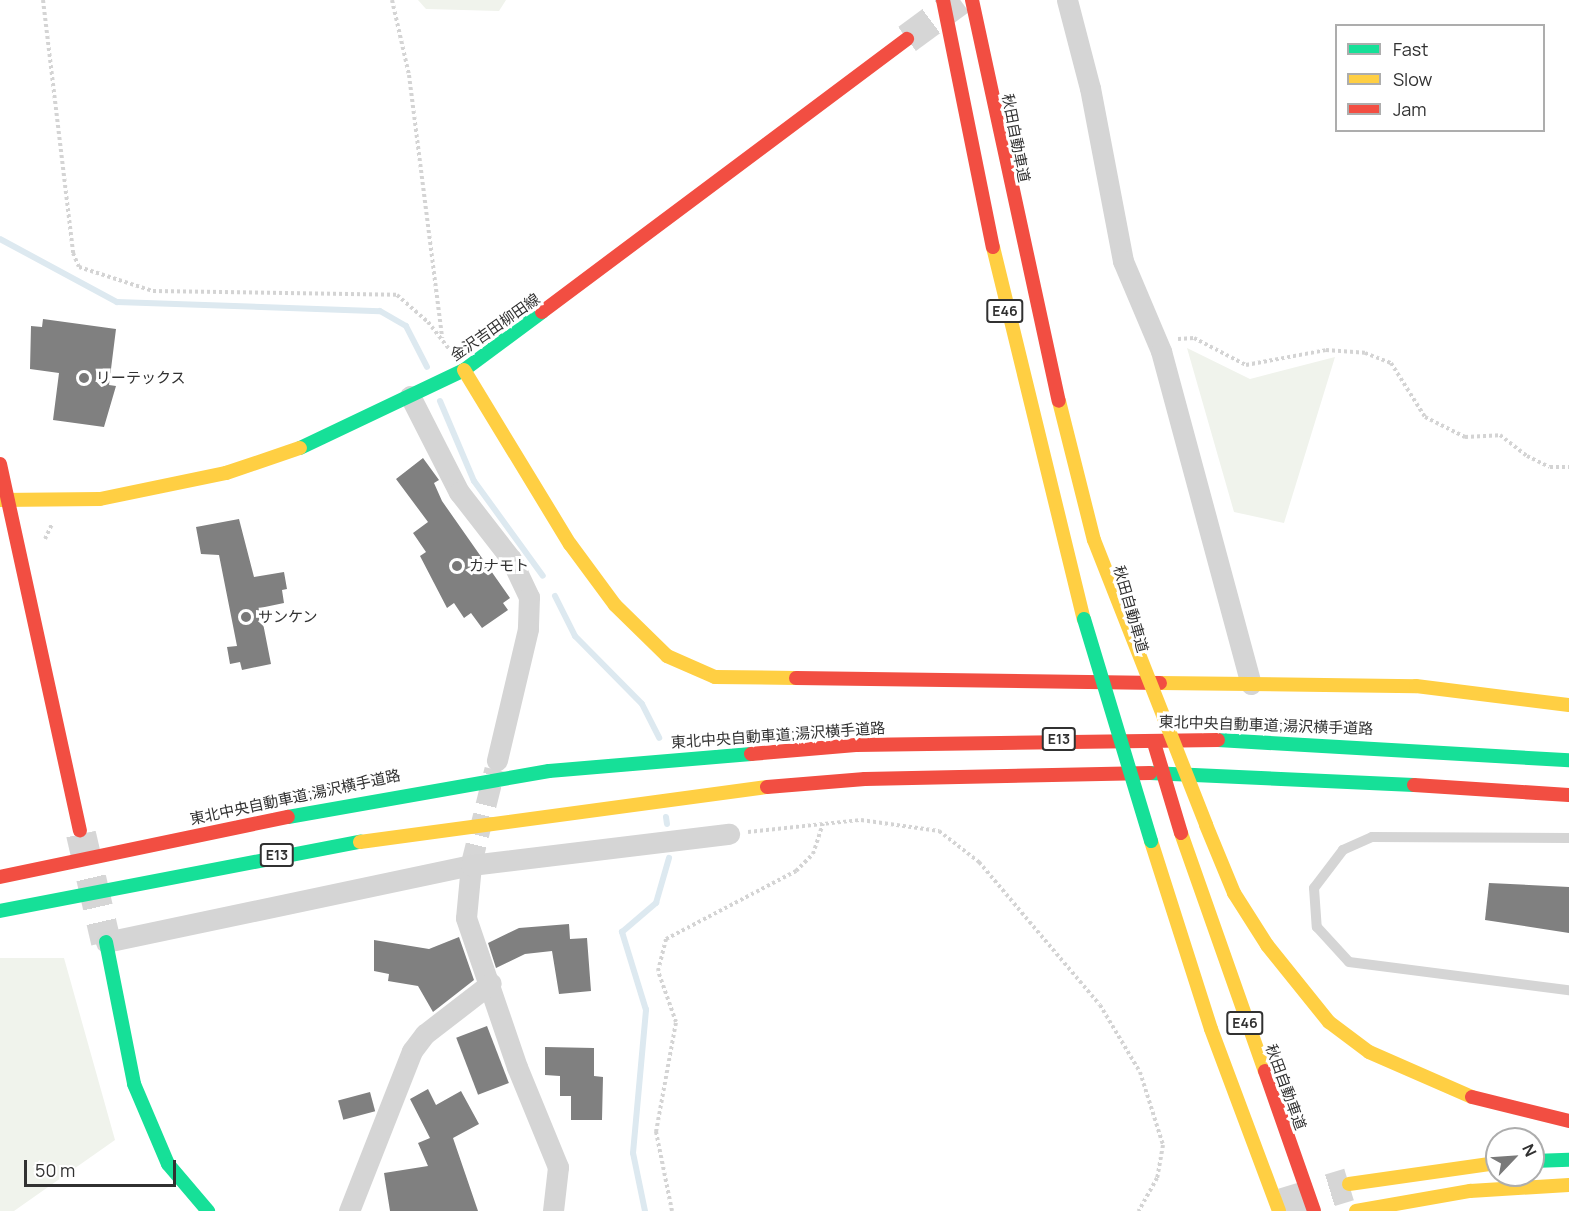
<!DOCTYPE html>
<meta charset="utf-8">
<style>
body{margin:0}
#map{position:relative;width:1569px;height:1211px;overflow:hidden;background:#fff;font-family:Manrope,"Noto Sans JP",sans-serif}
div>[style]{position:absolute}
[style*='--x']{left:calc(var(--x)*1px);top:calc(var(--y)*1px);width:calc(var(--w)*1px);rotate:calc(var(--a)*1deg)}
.green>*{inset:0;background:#f0f3ec}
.stream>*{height:6px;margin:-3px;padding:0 3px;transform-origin:3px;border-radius:3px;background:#dde9f0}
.building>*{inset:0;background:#808080;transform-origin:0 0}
.street-tunnel>*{height:21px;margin-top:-10.5px;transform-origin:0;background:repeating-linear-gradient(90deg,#d6d6d6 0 21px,transparent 0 31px)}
.secondary-tunnel>*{height:30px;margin-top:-15px;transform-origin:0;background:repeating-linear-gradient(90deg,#d6d6d6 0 30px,transparent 0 45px)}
.highway-tunnel>*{height:33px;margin-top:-16.5px;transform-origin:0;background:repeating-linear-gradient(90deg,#d6d6d6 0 33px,transparent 0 49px)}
.path>*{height:4px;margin-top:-2px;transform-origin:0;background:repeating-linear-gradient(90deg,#d4d4d4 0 3px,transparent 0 6px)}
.lane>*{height:10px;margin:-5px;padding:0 5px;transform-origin:5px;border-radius:5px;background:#d5d5d5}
.street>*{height:21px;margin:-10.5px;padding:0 10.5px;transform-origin:10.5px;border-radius:10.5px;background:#d5d5d5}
.fast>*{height:14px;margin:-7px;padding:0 7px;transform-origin:7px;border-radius:7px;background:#16e098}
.slow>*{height:14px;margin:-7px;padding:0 7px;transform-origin:7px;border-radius:7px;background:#ffcf43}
.jam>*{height:14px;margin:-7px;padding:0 7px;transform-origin:7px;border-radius:7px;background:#f24e42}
.fast-bridge>*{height:14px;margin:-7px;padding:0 7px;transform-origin:7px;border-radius:7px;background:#16e098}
.slow-bridge>*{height:14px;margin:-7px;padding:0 7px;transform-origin:7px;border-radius:7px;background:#ffcf43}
.jam-bridge>*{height:14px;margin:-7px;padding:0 7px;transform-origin:7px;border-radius:7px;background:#f24e42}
.dots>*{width:16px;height:16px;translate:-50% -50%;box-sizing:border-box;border:3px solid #fff;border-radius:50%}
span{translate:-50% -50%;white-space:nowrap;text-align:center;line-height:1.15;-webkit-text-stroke:6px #fff;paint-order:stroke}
.shield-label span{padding:2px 4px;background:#fff;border:2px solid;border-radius:4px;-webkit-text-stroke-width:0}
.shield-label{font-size:14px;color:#313131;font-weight:700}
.street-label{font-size:15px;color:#313131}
.poi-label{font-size:15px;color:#313131}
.left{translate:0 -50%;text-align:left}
.legend{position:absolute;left:1335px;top:24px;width:210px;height:108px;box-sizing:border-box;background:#fff;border:2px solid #adadad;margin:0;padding:8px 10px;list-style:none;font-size:18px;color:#313131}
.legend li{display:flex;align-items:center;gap:12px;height:30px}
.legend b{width:30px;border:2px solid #adadad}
.north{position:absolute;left:1485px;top:1127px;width:60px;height:60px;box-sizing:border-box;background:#fff;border:2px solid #adadad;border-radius:50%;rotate:65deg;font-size:16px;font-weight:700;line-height:24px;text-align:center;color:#313131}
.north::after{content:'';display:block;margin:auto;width:21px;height:27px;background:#797979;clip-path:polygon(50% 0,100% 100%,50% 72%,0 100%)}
.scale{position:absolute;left:24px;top:1160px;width:152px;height:27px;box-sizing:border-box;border:3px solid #313131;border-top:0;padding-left:8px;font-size:18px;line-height:21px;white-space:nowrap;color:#313131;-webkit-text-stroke:4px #fff;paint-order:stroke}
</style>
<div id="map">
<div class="green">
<i style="clip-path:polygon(418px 0,506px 0,499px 11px,426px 9px)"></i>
<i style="clip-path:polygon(1187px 348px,1250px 379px,1335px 357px,1284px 523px,1234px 512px)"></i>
<i style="clip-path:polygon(0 958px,64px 958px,115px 1140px,14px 1211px,0 1211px)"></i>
</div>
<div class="stream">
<i style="--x:0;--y:239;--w:133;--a:28.3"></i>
<i style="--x:117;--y:302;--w:263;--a:2"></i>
<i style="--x:380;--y:311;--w:30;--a:30"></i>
<i style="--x:406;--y:326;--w:46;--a:62.9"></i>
<i style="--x:440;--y:401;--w:87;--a:67"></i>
<i style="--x:474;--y:481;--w:117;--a:54"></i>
<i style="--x:555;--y:596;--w:45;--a:63.4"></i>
<i style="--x:575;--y:636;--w:95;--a:45.4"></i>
<i style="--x:642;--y:704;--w:38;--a:63"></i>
<i style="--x:666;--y:817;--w:7;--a:82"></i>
<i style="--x:645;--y:1211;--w:59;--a:-101.7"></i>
<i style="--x:633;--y:1153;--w:144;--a:-84.8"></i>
<i style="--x:646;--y:1010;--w:82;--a:-107.1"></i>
<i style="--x:622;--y:932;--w:45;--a:-40.5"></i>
<i style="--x:656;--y:903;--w:47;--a:-73.9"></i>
</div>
<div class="building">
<i style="clip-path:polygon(43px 319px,116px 329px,109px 385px,116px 386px,104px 427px,53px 420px,59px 373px,30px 369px,31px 326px,42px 327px)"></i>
<i style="clip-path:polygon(423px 458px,439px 480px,434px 483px,442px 501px,510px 598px,503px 603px,508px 610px,482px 628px,471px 613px,464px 618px,454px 603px,447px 608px,420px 556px,426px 552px,413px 533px,428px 522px,396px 479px)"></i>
<i style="clip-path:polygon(239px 519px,254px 577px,284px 572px,287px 589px,282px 590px,284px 603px,260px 608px,271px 664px,242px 670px,240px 662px,230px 664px,227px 647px,237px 646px,219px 555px,201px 554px,196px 527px)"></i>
<i style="clip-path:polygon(1489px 883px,1569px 887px,1569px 933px,1485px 920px)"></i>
<i style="clip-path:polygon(569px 924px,570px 939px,587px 938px,591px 991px,559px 994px,552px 951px,525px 954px,496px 968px,488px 943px,519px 928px)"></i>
<i style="clip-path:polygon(459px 937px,474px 980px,433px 1012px,418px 986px,388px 981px,389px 974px,374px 971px,374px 940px,429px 949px)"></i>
<i style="left:487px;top:1026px;width:61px;height:33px;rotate:69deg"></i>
<i style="clip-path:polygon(545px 1047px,594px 1048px,594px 1076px,603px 1077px,602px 1120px,571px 1120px,571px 1096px,560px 1096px,560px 1076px,545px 1075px)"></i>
<i style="clip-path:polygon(428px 1089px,436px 1105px,461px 1091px,479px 1124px,453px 1138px,478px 1211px,390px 1211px,384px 1173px,428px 1166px,418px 1143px,430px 1138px,410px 1099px)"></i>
<i style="left:370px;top:1092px;width:20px;height:33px;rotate:75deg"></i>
</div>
<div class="street-tunnel">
<i style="--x:471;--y:865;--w:99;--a:-76"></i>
</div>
<div class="secondary-tunnel">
<i style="--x:907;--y:39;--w:66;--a:-36.3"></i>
<i style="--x:81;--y:834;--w:111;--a:77"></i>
</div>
<div class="highway-tunnel">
<i style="--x:1283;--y:1204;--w:69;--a:-16.9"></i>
</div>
<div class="path">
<i style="--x:43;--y:0;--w:255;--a:83.2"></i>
<i style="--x:73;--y:253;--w:15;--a:67"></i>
<i style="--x:79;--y:267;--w:78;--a:18"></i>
<i style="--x:153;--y:291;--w:244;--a:0.9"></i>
<i style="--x:397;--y:295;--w:41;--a:41.1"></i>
<i style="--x:428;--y:322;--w:36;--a:52"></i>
<i style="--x:392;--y:0;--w:77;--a:77.2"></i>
<i style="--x:409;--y:75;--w:265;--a:82.8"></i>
<i style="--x:1178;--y:339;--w:16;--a:-4"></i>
<i style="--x:1194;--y:338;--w:59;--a:27.4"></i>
<i style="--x:1246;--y:365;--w:81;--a:-10.6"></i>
<i style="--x:1326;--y:350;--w:39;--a:4"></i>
<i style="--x:1365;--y:353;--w:28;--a:21"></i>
<i style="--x:1391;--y:363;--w:64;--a:57.8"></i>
<i style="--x:1425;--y:417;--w:45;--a:26.6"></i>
<i style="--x:1465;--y:437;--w:35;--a:-3"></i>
<i style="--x:1500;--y:435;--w:34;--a:38"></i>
<i style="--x:1527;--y:456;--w:25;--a:26"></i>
<i style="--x:1550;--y:467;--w:19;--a:0"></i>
<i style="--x:45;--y:539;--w:17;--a:-65"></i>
<i style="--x:748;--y:832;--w:114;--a:-6.1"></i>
<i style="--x:861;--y:820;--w:79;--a:8"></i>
<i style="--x:939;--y:831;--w:51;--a:37.8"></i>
<i style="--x:979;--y:862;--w:187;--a:49.8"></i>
<i style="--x:1100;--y:1005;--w:78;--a:59.2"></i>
<i style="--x:1140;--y:1072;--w:77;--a:72.5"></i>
<i style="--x:1163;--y:1145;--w:34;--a:100"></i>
<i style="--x:1157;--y:1178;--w:38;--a:119"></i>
<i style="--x:672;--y:1211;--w:81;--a:-101.4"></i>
<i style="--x:656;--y:1132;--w:112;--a:-79.7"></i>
<i style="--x:676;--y:1022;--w:54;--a:-109.4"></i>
<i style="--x:658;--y:971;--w:33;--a:-76"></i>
<i style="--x:666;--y:939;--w:147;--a:-27.6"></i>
<i style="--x:796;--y:871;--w:24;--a:-45"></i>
<i style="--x:813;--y:854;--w:32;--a:-72"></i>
</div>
<div class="lane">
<i style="--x:1569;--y:838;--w:197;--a:-179.7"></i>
<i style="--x:1372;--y:837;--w:32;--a:156"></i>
<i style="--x:1343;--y:850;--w:48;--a:127.3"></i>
<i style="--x:1314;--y:888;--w:39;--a:86"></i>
<i style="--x:1317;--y:927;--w:47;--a:47.6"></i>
<i style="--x:1349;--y:962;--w:222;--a:7.3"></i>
</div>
<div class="street">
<i style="--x:1067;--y:0;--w:91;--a:75.4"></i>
<i style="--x:1090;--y:88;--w:176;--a:79.2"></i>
<i style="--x:1123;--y:261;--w:98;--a:67.1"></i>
<i style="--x:1161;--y:351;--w:345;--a:74.9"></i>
<i style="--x:410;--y:396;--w:108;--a:63"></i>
<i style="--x:459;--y:492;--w:85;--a:52.2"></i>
<i style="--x:511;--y:559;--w:42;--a:64.7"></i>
<i style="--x:529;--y:597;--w:32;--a:92"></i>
<i style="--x:528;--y:629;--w:135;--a:103.3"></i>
<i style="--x:471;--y:865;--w:53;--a:95.4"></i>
<i style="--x:466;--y:918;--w:157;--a:71.1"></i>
<i style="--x:517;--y:1067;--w:108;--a:67.7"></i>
<i style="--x:558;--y:1167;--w:44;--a:96.5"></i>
<i style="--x:106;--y:942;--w:373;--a:-11.9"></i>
<i style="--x:471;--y:865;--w:260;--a:-6.9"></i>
<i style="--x:349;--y:1211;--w:172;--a:-68.5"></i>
<i style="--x:412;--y:1051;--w:21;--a:-53"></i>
<i style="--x:425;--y:1034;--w:83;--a:-37.7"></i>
</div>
<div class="fast">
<i style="--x:300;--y:448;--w:182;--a:-25.4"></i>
<i style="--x:464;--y:370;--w:97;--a:-36.6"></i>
<i style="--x:1218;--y:740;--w:352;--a:3.3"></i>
<i style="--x:1150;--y:773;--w:264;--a:2.6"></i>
<i style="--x:288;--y:817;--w:265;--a:-10"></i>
<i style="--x:549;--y:771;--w:203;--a:-4.8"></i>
<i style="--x:0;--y:911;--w:367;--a:-10.9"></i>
<i style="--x:106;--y:942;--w:145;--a:78.8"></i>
<i style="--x:134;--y:1084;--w:87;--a:67"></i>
<i style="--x:168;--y:1164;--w:62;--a:49.6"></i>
<i style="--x:1533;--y:1161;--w:36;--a:-2"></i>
</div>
<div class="slow">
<i style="--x:993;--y:247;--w:383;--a:76.3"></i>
<i style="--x:464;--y:370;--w:204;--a:58.7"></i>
<i style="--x:570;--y:544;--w:76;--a:53.6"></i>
<i style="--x:615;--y:605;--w:73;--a:44.4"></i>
<i style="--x:667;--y:656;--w:52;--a:23.6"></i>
<i style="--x:715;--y:677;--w:81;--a:0.7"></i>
<i style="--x:1059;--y:401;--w:143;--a:75.9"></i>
<i style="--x:0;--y:500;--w:100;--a:-0.6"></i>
<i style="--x:100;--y:499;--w:129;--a:-11.7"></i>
<i style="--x:226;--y:473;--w:78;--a:-18.7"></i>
<i style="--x:1160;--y:683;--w:256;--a:0.7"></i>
<i style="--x:1416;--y:686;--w:154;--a:7.1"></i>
<i style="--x:1206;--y:825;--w:74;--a:67.6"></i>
<i style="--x:1234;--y:893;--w:62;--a:57.6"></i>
<i style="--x:1267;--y:945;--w:99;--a:51.2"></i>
<i style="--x:1329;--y:1022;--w:50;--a:36.9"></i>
<i style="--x:1369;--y:1052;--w:112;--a:23.6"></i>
<i style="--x:1181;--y:833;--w:252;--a:70.6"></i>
<i style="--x:1151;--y:841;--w:197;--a:72.3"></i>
<i style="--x:1211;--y:1029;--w:194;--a:69.5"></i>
<i style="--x:360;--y:842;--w:411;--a:-7.7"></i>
<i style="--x:1349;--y:1184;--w:149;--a:-8.1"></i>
<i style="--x:1356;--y:1211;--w:116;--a:-10"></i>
<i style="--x:1470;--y:1191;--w:99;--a:-3.5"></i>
</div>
<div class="jam">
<i style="--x:943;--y:0;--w:252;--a:78.6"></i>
<i style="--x:972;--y:0;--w:410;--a:77.8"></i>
<i style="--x:542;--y:312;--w:456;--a:-36.8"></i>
<i style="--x:0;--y:464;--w:375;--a:77.7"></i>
<i style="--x:796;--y:678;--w:364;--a:0.8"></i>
<i style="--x:751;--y:754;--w:105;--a:-4.9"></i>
<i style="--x:856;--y:745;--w:362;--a:-0.8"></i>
<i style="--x:1414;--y:785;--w:155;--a:3.7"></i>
<i style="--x:767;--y:787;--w:98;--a:-4.7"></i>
<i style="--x:865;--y:779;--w:285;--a:-1.2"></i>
<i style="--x:0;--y:877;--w:294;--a:-11.8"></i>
<i style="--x:1265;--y:1071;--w:148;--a:70.7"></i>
<i style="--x:1472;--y:1097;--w:100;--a:13.9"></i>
</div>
<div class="fast-bridge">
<i style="--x:1084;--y:619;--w:232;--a:73.2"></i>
</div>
<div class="slow-bridge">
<i style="--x:1094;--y:540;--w:306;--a:68.5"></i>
</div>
<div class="jam-bridge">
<i style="--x:1154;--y:743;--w:94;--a:73.3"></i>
</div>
<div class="dots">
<i style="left:84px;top:378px;background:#797979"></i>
<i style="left:457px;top:566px;background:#797979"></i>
<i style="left:246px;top:617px;background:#797979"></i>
</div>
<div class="shield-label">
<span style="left:1005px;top:311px">E46</span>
<span style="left:1059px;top:739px">E13</span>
<span style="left:277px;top:855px">E13</span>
<span style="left:1245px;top:1023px">E46</span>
</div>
<div class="street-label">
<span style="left:1016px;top:138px;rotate:79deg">秋田自動車道</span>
<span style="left:495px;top:327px;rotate:-35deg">金沢吉田柳田線</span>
<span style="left:1131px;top:609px;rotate:74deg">秋田自動車道</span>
<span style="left:1266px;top:725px;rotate:2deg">東北中央自動車道;湯沢横手道路</span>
<span style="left:778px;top:735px;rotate:-4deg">東北中央自動車道;湯沢横手道路</span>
<span style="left:295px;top:797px;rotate:-12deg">東北中央自動車道;湯沢横手道路</span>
<span style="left:1286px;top:1087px;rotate:70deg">秋田自動車道</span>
</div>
<div class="poi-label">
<span class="left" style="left:96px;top:378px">リーテックス</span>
<span class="left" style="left:469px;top:566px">カナモト</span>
<span class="left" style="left:258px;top:617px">サンケン</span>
</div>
<ul class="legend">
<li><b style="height:8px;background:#16e098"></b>Fast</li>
<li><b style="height:8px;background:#ffcf43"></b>Slow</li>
<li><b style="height:8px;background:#f24e42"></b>Jam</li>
</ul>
<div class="north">N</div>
<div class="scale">50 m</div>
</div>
